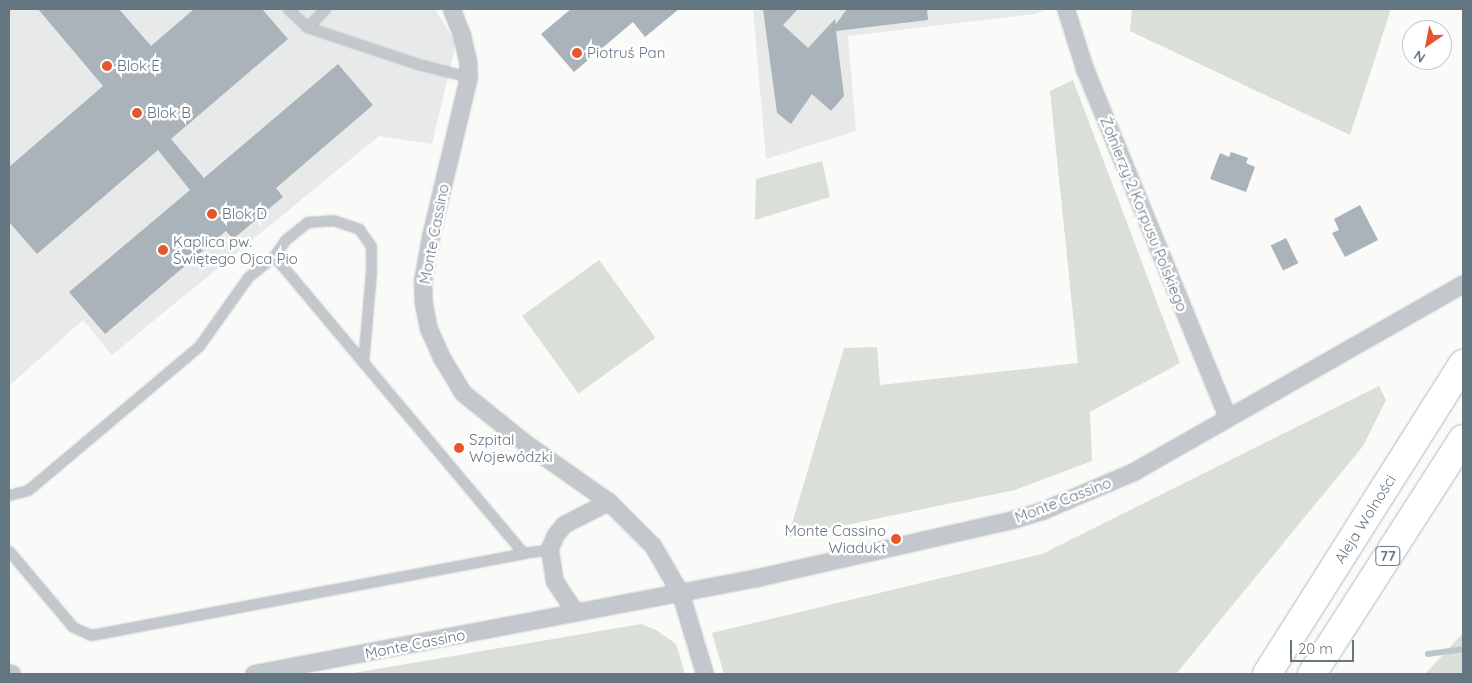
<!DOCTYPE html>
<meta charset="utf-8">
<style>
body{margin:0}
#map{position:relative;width:1472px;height:683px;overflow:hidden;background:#fafaf8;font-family:Quicksand,sans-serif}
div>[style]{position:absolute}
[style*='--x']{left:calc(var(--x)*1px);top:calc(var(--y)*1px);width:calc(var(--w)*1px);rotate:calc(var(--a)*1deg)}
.built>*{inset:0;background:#e8e9e9}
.green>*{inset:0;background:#dadfd7;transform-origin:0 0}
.stream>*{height:6px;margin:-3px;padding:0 3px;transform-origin:3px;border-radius:3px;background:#bbc7cb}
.building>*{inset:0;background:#aab3b9;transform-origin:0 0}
.roads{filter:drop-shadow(0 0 1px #b4b9bd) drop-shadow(0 0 1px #b4b9bd)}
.lane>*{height:9px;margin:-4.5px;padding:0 4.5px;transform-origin:4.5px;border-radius:4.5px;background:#c3c8cc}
.street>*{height:16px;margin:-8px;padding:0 8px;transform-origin:8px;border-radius:8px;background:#c3c8cc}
.highway>*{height:28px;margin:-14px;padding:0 14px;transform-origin:14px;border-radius:14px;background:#fff}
.dots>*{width:14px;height:14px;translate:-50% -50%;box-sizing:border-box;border:2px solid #fff;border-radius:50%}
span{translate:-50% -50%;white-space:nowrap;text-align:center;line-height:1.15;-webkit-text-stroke:5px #fff;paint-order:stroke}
.shield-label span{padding:1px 4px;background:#fff;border:1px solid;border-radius:4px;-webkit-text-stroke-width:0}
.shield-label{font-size:14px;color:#657683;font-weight:700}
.poi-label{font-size:15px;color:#657683}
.left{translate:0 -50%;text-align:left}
.right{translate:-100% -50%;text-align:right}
.street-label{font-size:15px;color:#657683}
.frame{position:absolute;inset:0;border:10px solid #657683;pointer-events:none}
.north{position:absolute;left:1402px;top:20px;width:50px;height:50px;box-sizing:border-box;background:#fff;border:1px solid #c1c8cd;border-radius:50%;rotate:213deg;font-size:14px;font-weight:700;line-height:20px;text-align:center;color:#657683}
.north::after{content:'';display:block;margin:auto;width:18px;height:22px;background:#e4572e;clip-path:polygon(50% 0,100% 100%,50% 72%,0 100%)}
.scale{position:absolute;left:1290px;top:640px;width:64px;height:22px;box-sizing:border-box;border:2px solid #657683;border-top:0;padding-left:6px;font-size:15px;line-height:18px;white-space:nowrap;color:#657683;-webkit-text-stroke:4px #fff;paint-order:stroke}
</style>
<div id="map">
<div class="built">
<i style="clip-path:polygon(9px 9px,435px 9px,456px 43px,432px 144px,379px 136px,112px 355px,83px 320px,9px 386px)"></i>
<i style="clip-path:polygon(753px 9px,1045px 9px,1045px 10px,1035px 14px,848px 36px,856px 131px,766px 159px)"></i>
</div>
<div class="green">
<i style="clip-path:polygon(1132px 9px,1391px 9px,1350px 135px,1130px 31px)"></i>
<i style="clip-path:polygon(1073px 80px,1180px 363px,1090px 412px,1092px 461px,1015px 490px,788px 537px,844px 348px,877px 347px,880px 385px,1078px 363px,1050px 91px)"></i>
<i style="clip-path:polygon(822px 161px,830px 197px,755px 220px,756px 179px)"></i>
<i style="left:599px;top:260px;width:96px;height:95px;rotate:54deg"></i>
<i style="clip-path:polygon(1379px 386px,1386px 400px,1363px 446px,1176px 674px,724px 674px,712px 633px,1042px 554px)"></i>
<i style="clip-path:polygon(641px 624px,656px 630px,676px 644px,685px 674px,348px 674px)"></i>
<i style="clip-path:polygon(1463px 633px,1463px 674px,1425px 674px)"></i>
</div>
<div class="stream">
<i style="--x:1428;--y:654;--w:35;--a:-8"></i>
</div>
<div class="building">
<i style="clip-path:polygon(38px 9px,119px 9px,151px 46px,194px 9px,262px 9px,288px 39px,171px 139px,204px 178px,338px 64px,373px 105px,276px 188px,283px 197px,233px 239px,226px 231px,105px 334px,69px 292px,190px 190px,158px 150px,37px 254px,9px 222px,9px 167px,103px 86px)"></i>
<i style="clip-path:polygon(571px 9px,679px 9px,645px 37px,633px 22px,574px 72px,541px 34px)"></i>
<i style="clip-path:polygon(763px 9px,798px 9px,783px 25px,808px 48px,835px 19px,836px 24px,847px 9px,927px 9px,928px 20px,836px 31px,844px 96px,831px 111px,812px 94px,791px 124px,777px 113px)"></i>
<i style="clip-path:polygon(1231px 152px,1248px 158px,1246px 163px,1255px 167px,1246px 192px,1210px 179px,1220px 153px,1229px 157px)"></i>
<i style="clip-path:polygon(1360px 205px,1378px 240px,1345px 257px,1332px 233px,1339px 230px,1334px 219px)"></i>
<i style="left:1286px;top:238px;width:28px;height:17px;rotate:64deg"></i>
</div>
<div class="roads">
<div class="lane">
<i style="--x:288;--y:9;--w:26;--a:43"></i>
<i style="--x:307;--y:27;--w:117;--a:18.4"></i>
<i style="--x:418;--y:64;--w:53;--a:14.3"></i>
<i style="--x:307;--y:27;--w:25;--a:-45"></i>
<i style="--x:274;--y:256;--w:388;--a:50"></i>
<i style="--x:523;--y:553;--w:27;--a:-8"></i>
<i style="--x:9;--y:495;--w:20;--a:-15"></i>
<i style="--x:28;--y:490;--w:224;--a:-40.1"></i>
<i style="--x:199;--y:346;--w:85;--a:-54.6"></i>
<i style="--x:248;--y:277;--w:33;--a:-39"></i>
<i style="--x:274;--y:256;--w:19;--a:-55"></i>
<i style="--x:285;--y:240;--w:28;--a:-39"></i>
<i style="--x:307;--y:222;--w:26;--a:-4"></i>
<i style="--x:333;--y:220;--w:28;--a:19"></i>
<i style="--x:359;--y:229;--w:21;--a:55"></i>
<i style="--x:371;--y:246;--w:26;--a:90"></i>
<i style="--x:371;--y:272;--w:91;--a:95"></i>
<i style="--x:9;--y:551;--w:99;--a:49.9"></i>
<i style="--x:73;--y:627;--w:20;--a:24"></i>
<i style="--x:91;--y:635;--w:440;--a:-10.7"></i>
</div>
<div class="street">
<i style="--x:453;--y:9;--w:1;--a:135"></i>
<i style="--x:452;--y:10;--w:27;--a:68"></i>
<i style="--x:462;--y:35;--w:26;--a:77"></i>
<i style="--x:468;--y:60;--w:17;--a:87"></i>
<i style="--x:469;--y:77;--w:164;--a:103.4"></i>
<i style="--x:431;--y:237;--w:45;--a:100.3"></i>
<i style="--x:423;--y:281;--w:23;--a:88"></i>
<i style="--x:424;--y:304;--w:25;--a:79"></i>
<i style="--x:429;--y:329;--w:32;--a:66"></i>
<i style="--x:442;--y:358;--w:41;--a:59"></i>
<i style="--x:463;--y:393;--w:80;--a:38.9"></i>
<i style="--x:525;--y:443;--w:103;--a:35.1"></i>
<i style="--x:609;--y:502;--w:62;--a:45"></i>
<i style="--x:653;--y:546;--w:56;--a:59.7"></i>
<i style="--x:681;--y:594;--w:84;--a:73.3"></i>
<i style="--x:1066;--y:9;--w:63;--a:72.4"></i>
<i style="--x:1085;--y:69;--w:377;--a:67.7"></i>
<i style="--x:576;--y:613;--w:37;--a:-124"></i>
<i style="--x:555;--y:582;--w:33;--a:-99"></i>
<i style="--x:550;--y:549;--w:15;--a:-67"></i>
<i style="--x:556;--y:535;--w:13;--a:-51"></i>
<i style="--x:564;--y:525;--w:51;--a:-27.1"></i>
<i style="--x:9;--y:673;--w:3;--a:18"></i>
<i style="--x:254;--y:674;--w:513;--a:-10.78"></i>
<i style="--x:758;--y:578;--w:262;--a:-12.8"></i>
<i style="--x:1013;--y:520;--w:34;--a:-17"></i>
<i style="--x:1045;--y:510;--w:97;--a:-23.1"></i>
<i style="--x:1134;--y:472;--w:379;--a:-29.7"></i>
</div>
<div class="highway">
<i style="--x:1267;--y:674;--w:367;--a:-57.7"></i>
<i style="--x:1312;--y:674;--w:279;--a:-57.3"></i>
</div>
</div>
<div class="dots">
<i style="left:577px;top:53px;background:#e4572e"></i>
<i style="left:107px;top:66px;background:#e4572e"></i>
<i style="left:137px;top:113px;background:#e4572e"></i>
<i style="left:212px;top:214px;background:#e4572e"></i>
<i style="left:163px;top:250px;background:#e4572e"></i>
<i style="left:459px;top:448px;background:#e4572e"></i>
<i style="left:896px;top:539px;background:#e4572e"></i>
</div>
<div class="shield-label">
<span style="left:1388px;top:556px">77</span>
</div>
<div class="poi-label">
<span class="left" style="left:587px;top:53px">Piotruś Pan</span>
<span class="left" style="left:117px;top:66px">Blok E</span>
<span class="left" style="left:147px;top:113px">Blok B</span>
<span class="left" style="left:222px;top:214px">Blok D</span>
<span class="left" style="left:173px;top:250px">Kaplica pw.<br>Świętego Ojca Pio</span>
<span class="left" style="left:469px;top:448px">Szpital<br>Wojewódzki</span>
<span class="right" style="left:886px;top:539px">Monte Cassino<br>Wiadukt</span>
</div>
<div class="street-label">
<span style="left:1144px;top:214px;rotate:68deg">Żołnierzy 2 Korpusu Polskiego</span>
<span style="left:434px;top:234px;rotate:-79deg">Monte Cassino</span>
<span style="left:1063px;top:500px;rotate:-21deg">Monte Cassino</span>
<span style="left:1365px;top:519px;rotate:-58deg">Aleja Wolności</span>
<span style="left:415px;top:644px;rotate:-11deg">Monte Cassino</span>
</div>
<div class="frame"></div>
<div class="north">N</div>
<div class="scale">20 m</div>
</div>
